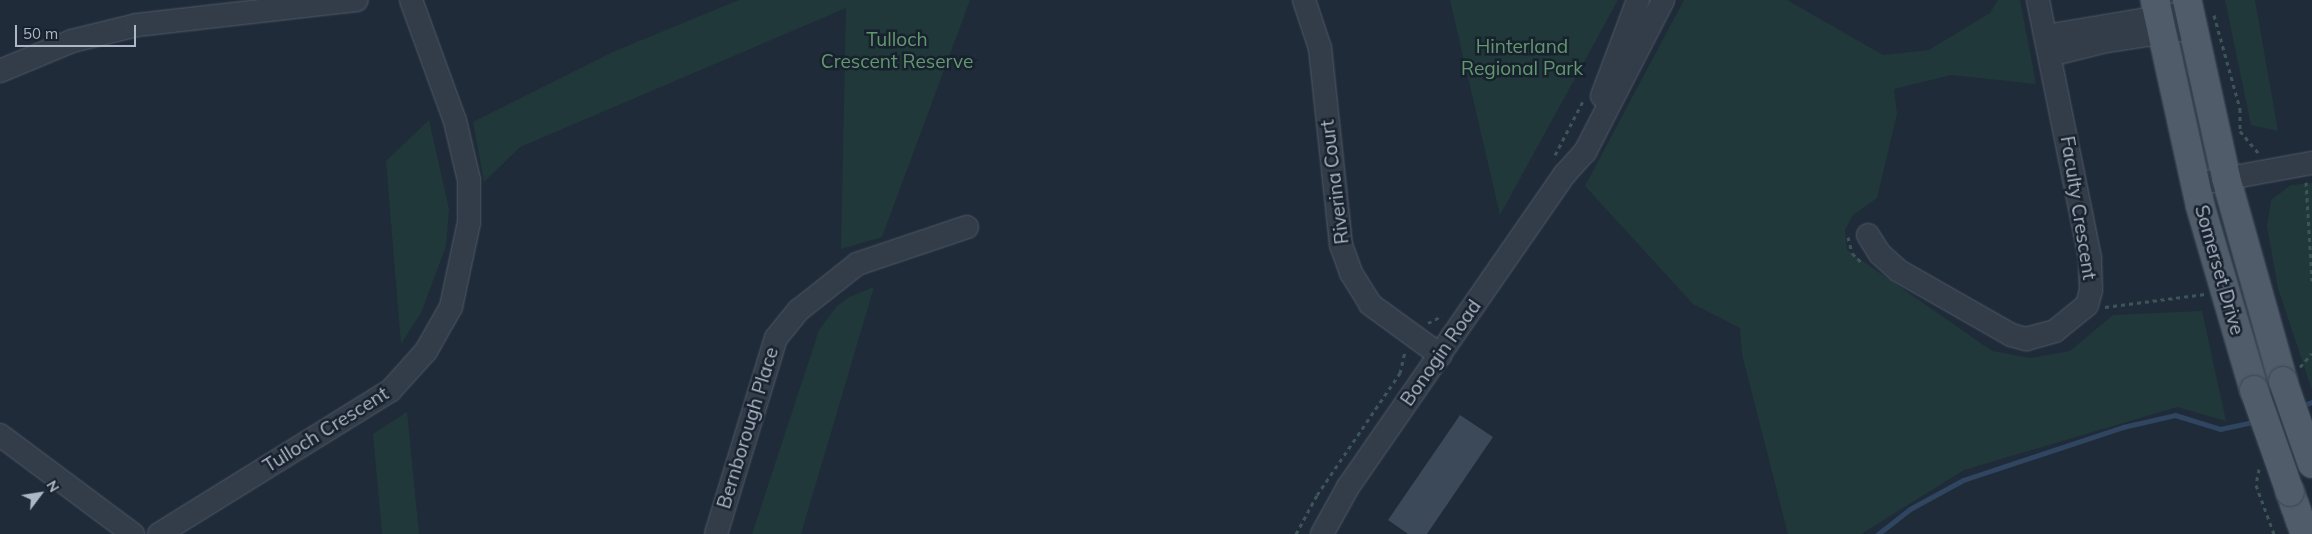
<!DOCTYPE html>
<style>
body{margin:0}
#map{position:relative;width:2312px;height:534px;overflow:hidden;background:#1f2b39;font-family:Mulish,sans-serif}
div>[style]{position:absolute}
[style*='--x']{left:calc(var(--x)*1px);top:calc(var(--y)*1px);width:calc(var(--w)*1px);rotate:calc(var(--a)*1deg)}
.green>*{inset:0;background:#21383a}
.stream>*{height:5px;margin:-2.5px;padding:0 2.5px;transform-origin:2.5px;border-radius:2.5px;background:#2f4560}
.building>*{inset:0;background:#3b4959}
.path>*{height:3px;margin-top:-1.5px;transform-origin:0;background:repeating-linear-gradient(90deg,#3e5558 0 4px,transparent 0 8px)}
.roads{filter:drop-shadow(0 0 1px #505a67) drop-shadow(0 0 1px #505a67)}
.minor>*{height:22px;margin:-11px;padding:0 11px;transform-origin:11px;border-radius:11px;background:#333d4a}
.major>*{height:28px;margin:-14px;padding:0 14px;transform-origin:14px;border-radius:14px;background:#505c6a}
.bridges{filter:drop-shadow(0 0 1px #3c4653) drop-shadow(0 0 1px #3c4653)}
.major-bridge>*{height:28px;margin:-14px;padding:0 14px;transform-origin:14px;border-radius:14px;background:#505c6a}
span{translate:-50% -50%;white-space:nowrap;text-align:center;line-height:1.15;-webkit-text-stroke:5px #18222e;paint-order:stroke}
.park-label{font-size:19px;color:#63986e}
.street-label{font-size:19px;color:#adb7c6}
.north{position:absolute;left:15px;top:469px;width:50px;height:50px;-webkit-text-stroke:4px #18222e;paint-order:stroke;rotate:59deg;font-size:14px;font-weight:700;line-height:20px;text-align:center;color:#adb7c6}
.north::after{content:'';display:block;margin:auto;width:18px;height:22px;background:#adb7c6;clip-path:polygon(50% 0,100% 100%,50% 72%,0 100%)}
.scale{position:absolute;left:15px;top:25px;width:121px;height:22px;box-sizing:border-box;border:2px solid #adb7c6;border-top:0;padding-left:6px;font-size:15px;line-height:18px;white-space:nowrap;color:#adb7c6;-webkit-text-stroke:4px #18222e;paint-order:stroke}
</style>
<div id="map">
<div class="green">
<i style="clip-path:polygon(739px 0,970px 0,882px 237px,841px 249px,846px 8px,520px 147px,484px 182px,473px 122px,615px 51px)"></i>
<i style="clip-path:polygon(1450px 0,1618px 0,1500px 215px)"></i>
<i style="clip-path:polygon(1684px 0,1787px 0,1883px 55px,1929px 50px,1990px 13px,1998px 0,2020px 0,2036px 84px,1951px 75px,1894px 89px,1897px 114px,1877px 198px,1853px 215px,1845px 230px,1847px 250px,1992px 351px,2030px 358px,2070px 351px,2113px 315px,2202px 311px,2226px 421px,2177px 407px,1964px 470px,1861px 534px,1788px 534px,1742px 354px,1740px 328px,1693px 304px,1585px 186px)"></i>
<i style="clip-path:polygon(2225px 0,2255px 0,2278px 131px,2251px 125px)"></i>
<i style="clip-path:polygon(429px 120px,449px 209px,446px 246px,421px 313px,401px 344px,386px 161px)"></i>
<i style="clip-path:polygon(2312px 183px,2312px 390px,2278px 288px,2267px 226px,2271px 200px,2291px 185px)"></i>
<i style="clip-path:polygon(874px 287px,801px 534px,752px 534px,819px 330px,836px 307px,849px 297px)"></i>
<i style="clip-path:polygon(407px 412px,419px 534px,382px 534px,373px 434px)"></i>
</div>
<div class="stream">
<i style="--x:2301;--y:406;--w:12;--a:-20"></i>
<i style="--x:1878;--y:534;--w:41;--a:-38"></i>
<i style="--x:1910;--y:509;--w:60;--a:-28.7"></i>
<i style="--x:1963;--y:480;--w:169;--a:-18.3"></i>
<i style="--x:2123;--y:427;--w:53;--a:-13"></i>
<i style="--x:2175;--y:415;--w:47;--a:17.3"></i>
<i style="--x:2220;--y:429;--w:39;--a:-12"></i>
</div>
<div class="building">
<i style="clip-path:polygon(1460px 415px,1493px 437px,1427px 534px,1408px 534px,1388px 520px)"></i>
</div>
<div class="path">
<i style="--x:2214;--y:15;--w:98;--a:74.5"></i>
<i style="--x:2240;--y:109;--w:22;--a:90"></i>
<i style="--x:2240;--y:131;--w:30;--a:50"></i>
<i style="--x:1555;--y:155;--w:63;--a:-62.6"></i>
<i style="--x:2306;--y:182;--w:99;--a:86.5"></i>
<i style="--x:1848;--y:237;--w:16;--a:76"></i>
<i style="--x:1852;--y:253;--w:14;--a:45"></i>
<i style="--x:2105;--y:307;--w:101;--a:-7.4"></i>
<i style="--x:1428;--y:323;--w:16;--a:-27"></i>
<i style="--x:2300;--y:367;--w:18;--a:-49"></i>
<i style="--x:2259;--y:469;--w:16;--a:101"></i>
<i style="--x:2256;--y:485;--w:52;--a:69.8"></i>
<i style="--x:1296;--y:534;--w:44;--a:-61.7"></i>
<i style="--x:1317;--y:495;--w:148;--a:-55.8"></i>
<i style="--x:1400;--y:373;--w:23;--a:-77"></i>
</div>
<div class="roads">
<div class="minor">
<i style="--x:1304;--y:0;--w:51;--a:71.6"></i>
<i style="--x:1320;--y:48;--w:198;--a:83.9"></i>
<i style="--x:1341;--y:245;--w:30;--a:70"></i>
<i style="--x:1351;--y:273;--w:36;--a:58"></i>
<i style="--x:1370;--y:304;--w:87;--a:36.1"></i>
<i style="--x:2046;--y:36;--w:146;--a:-9.5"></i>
<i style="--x:2050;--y:55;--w:59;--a:-13.8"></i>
<i style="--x:2107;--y:41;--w:87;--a:-8.6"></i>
<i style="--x:0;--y:71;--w:78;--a:-22.6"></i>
<i style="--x:72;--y:41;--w:67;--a:-13.8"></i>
<i style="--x:137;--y:25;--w:221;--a:-6.5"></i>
<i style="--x:1602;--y:96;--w:103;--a:-69.4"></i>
<i style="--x:2196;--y:184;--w:118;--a:-10.3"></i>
<i style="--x:1868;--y:235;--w:22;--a:58"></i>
<i style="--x:1880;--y:254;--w:25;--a:42"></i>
<i style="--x:1899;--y:271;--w:129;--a:29.7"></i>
<i style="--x:2011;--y:335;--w:16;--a:15"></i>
<i style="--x:2026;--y:339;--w:30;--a:-15"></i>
<i style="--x:2055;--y:331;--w:41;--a:-39.1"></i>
<i style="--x:2087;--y:305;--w:16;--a:-75"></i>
<i style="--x:2091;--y:290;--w:32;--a:-92"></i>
<i style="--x:2090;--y:258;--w:263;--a:-101.4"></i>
<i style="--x:0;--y:435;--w:166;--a:36.7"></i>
<i style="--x:159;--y:534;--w:272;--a:-31.8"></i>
<i style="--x:390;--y:391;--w:54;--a:-48"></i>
<i style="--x:426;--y:351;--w:51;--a:-60.4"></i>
<i style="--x:451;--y:307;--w:87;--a:-78"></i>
<i style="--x:469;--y:222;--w:42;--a:-90"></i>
<i style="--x:469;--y:180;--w:61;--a:-103.3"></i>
<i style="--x:455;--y:121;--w:129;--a:-110"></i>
<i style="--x:716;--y:534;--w:205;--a:-73"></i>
<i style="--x:776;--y:338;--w:36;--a:-51"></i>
<i style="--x:799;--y:310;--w:74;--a:-38.4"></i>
<i style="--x:857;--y:264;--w:116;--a:-18.6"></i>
<i style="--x:1322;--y:534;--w:54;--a:-61"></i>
<i style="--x:1348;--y:487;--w:381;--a:-55.3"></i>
<i style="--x:1565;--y:174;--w:30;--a:-48"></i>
<i style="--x:1585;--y:152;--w:171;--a:-62.8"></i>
</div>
<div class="major">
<i style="--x:2155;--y:0;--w:210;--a:77.6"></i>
<i style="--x:2200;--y:205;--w:193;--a:73.7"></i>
<i style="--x:2187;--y:0;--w:182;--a:77.6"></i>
<i style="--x:2226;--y:178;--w:211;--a:74.3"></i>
<i style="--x:2290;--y:492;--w:45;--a:70.3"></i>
</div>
</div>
<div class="bridges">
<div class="major-bridge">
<i style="--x:2283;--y:381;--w:88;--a:70.7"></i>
<i style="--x:2254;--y:390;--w:108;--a:70.6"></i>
</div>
</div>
<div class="park-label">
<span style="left:897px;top:51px">Tulloch<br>Crescent Reserve</span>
<span style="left:1522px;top:58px">Hinterland<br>Regional Park</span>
</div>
<div class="street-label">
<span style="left:1335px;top:182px;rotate:-97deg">Riverina Court</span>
<span style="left:2078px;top:208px;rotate:81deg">Faculty Crescent</span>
<span style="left:2219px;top:270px;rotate:74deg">Somerset Drive</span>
<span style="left:1441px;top:353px;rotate:-55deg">Bonogin Road</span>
<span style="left:748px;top:428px;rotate:-73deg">Bernborough Place</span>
<span style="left:326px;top:430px;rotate:-32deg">Tulloch Crescent</span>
</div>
<div class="north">N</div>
<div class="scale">50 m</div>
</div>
